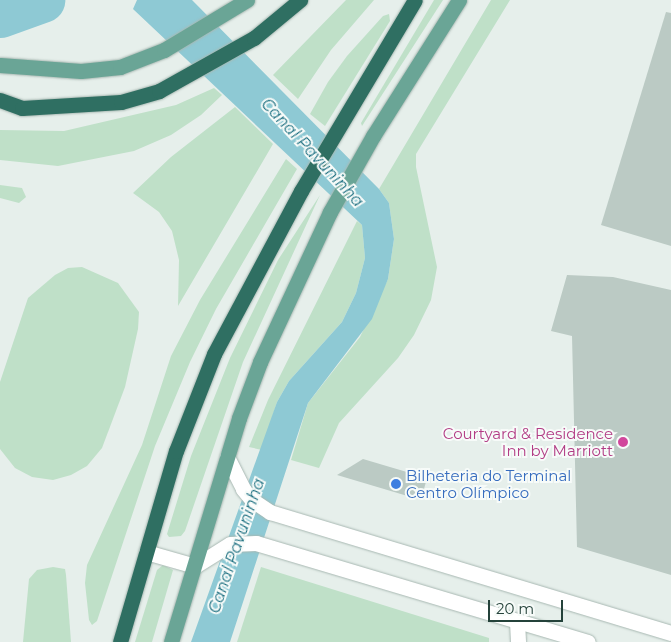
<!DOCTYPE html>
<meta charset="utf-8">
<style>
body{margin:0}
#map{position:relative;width:671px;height:642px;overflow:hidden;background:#e6efeb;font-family:Montserrat,sans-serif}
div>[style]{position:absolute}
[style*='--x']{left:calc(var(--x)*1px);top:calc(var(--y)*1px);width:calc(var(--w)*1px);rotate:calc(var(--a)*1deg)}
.green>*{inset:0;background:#bfe0c8}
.water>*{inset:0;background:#8ec9d4}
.river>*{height:45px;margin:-22.5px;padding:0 22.5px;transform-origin:22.5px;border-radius:22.5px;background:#8ec9d4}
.building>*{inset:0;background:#bbcac4}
.roads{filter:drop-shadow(0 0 1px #a8b8b2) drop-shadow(0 0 1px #a8b8b2)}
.minor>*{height:15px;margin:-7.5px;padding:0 7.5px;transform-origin:7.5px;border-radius:7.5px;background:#fff}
.major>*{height:15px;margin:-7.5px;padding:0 7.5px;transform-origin:7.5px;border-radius:7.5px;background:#6aa596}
.highway>*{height:15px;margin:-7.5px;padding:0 7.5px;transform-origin:7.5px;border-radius:7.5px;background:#2f6f62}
.dots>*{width:14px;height:14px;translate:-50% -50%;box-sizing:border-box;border:2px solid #f7fbf9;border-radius:50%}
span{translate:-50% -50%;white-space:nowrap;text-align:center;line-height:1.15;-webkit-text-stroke:4px #f7fbf9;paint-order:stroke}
.hotel-label{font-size:15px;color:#b23c85}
.right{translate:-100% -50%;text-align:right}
.shop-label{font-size:15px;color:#366cbe}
.left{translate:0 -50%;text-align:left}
.water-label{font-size:16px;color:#1c6f80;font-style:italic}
.scale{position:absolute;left:488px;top:600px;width:75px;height:22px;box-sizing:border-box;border:2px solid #24423a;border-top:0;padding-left:6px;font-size:15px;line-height:18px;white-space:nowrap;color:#24423a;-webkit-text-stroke:4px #f7fbf9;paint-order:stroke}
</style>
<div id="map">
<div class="green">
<i style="clip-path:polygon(346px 0,374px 0,331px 50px,298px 99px,273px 75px)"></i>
<i style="clip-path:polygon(434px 0,443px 0,362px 126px,361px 123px)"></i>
<i style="clip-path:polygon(491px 0,510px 0,416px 154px,416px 167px,437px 267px,431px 300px,414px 335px,398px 358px,339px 423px,319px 468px,291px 460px,308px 403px,360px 337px,388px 279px,394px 239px,389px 203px,379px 189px)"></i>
<i style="clip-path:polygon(389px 14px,390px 21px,325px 126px,310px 114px,328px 82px,347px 56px,383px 16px)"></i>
<i style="clip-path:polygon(214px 88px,222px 95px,201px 115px,171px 135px,134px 151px,58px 166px,0 160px,0 130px,64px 131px,176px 105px)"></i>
<i style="clip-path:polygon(235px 107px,273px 144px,178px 306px,179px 260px,172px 231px,159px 212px,133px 193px,171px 157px)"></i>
<i style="clip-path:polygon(286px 159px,297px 169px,216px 309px,190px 362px,155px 446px,97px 621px,92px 625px,89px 620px,85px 583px,87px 565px,142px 445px,171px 356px,200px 300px)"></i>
<i style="clip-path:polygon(0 185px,22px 188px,26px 197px,19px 203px,0 198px)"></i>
<i style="clip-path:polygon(320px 195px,243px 362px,185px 531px,181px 536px,169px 537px,167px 534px,191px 456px,230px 358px,278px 260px)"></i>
<i style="clip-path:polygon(357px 221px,362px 225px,365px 258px,356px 293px,342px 322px,289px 381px,277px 402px,262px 450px,249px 447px,268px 400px)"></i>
<i style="clip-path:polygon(82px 267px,118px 283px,139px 312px,138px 329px,125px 387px,102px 448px,87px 466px,71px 475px,53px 480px,32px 477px,15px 468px,0 449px,0 382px,28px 298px,55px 275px,68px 268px)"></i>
<i style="clip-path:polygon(163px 565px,173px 570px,152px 642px,135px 642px,157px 570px)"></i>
<i style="clip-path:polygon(53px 567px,65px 569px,66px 575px,71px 642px,23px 642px,29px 579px,37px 570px)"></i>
<i style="clip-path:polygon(261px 567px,489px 638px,489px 642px,237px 642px)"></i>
</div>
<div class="water">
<i style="clip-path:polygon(137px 0,192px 0,379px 189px,389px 203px,394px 239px,388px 279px,372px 319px,308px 403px,230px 642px,191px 642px,277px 402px,289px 381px,342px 322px,356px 293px,365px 258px,362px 225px,133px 9px)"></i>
</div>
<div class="river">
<i style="--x:0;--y:15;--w:45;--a:-19.7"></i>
</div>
<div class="building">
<i style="clip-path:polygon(666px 12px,671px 13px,671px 246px,601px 225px)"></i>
<i style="clip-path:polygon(567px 275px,613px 277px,671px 290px,671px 575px,577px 547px,572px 336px,551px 331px)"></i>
<i style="clip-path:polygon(363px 459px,427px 478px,421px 500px,337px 475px)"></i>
</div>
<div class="roads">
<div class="minor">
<i style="--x:227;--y:457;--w:36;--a:63"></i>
<i style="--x:243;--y:489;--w:14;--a:51"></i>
<i style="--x:252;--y:500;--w:22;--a:34"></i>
<i style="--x:270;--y:512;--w:419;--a:16.8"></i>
<i style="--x:146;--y:552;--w:51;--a:15.9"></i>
<i style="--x:195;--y:566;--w:41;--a:-32.2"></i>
<i style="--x:230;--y:544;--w:26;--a:-2"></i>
<i style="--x:256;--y:543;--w:346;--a:16.6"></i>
<i style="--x:517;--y:622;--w:20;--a:87"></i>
</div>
<div class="major">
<i style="--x:0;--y:65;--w:81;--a:4.2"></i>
<i style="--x:81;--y:71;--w:39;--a:-6"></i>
<i style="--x:120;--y:67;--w:47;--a:-21.1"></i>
<i style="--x:164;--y:50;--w:97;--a:-31.1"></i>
<i style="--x:171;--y:642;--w:234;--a:-73.1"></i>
<i style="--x:239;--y:418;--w:60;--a:-69.4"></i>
<i style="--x:260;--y:362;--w:166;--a:-65"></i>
<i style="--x:330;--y:212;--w:87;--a:-60.5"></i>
<i style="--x:373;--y:136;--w:161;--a:-57.7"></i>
</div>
<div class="highway">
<i style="--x:0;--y:100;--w:23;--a:20"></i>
<i style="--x:22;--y:108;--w:99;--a:-3.5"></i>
<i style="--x:121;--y:102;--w:40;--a:-16"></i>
<i style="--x:159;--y:91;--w:109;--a:-29.2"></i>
<i style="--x:254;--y:38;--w:60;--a:-39.6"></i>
<i style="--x:120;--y:642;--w:199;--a:-73.7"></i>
<i style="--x:176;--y:451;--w:104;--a:-68.6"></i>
<i style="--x:214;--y:354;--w:185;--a:-61.9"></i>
<i style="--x:301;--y:191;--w:222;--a:-59.2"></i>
</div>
</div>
<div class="dots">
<i style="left:623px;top:442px;background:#d1479c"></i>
<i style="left:396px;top:484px;background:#3f7fe0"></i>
</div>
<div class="hotel-label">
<span class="right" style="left:613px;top:442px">Courtyard &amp; Residence<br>Inn by Marriott</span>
</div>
<div class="shop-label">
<span class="left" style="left:406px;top:484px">Bilheteria do Terminal<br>Centro Olímpico</span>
</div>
<div class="water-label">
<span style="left:312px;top:153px;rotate:47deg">Canal Pavuninha</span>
<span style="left:237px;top:546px;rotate:-71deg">Canal Pavuninha</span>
</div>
<div class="scale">20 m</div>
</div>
